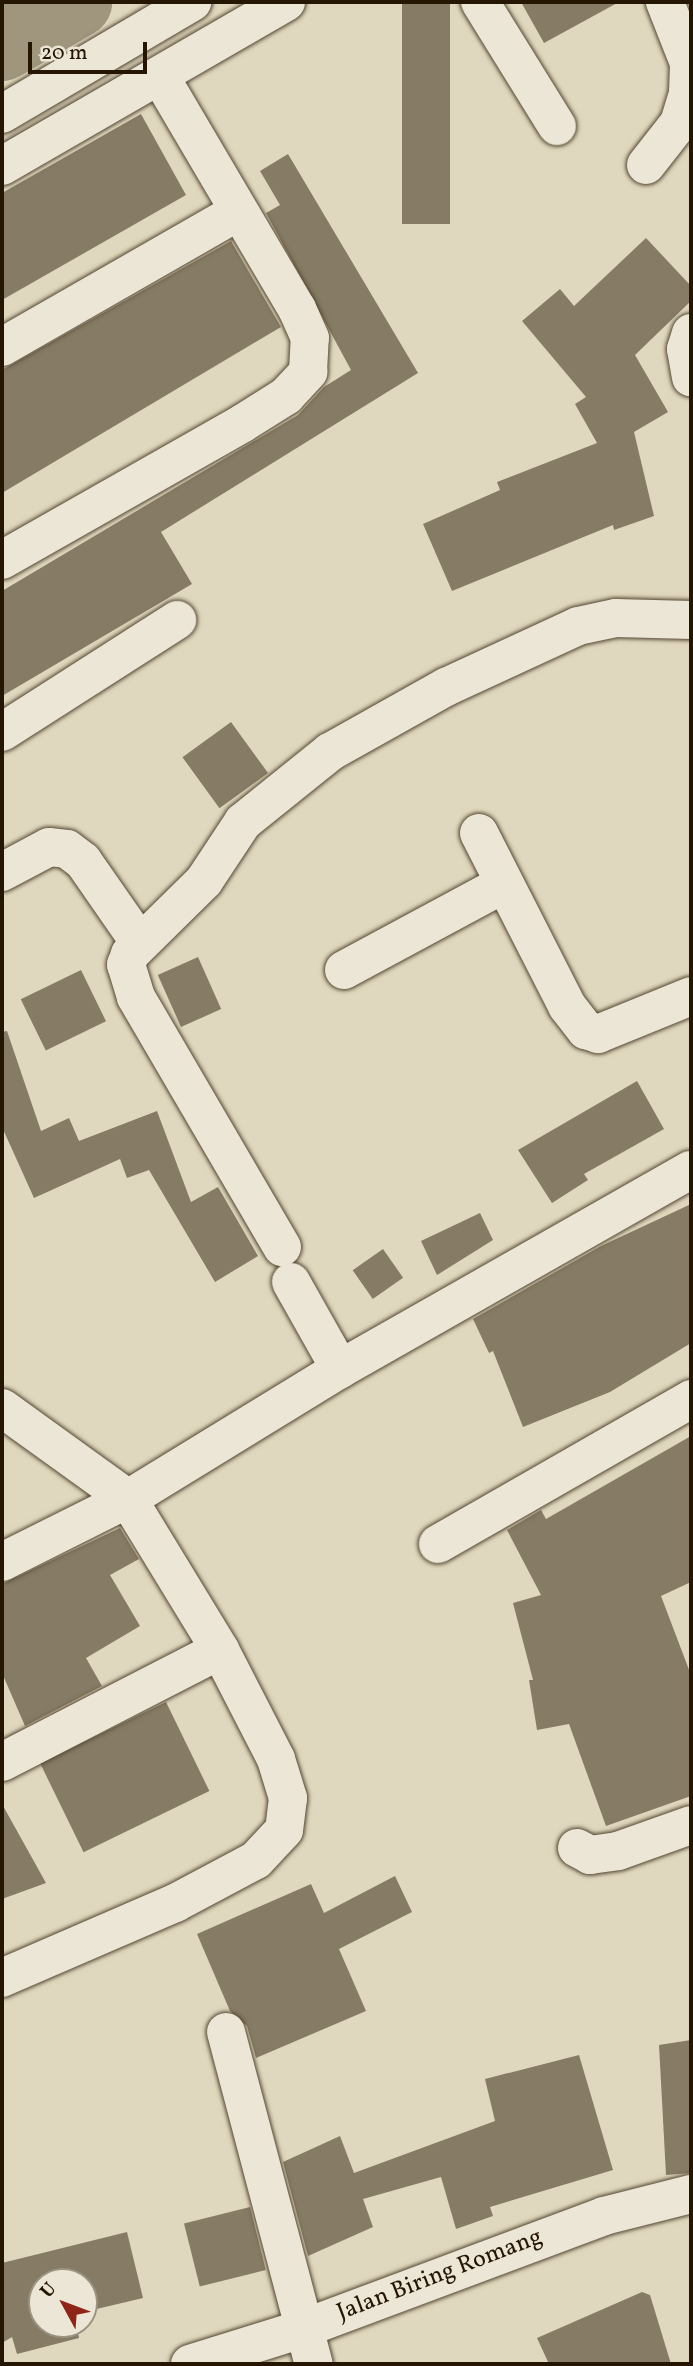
<!DOCTYPE html>
<style>
body{margin:0}
#map{position:relative;width:693px;height:2366px;overflow:hidden;background:#e0d8be;font-family:Vollkorn,serif}
div>[style]{position:absolute}
[style*='--x']{left:calc(var(--x)*1px);top:calc(var(--y)*1px);width:calc(var(--w)*1px);rotate:calc(var(--a)*1deg)}
.river>*{height:72px;margin:-36px;padding:0 36px;transform-origin:36px;border-radius:36px;background:#a0967e}
.building>*{inset:0;background:#867b64;transform-origin:0 0}
.roads{filter:drop-shadow(0 0 2px #544632) drop-shadow(0 0 2px #544632)}
.minor>*{height:38px;margin:-19px;padding:0 19px;transform-origin:19px;border-radius:19px;background:#ebe6d5}
span{translate:-50% -50%;white-space:nowrap;text-align:center;line-height:1.15;-webkit-text-stroke:6px #ebe6d5;paint-order:stroke}
.street-label{font-size:24px;color:#251603}
.frame{position:absolute;inset:0;border:4px solid #251603;pointer-events:none}
.north{position:absolute;left:28px;top:2268px;width:70px;height:70px;box-sizing:border-box;background:#ebe6d5;border:2px solid #9c9381;border-radius:50%;rotate:311deg;font-size:19px;font-weight:700;line-height:28px;text-align:center;color:#251603}
.north::after{content:'';display:block;margin:auto;width:24px;height:32px;background:#8f2418;clip-path:polygon(50% 0,100% 100%,50% 72%,0 100%)}
.scale{position:absolute;left:28px;top:42px;width:119px;height:32px;box-sizing:border-box;border:4px solid #251603;border-top:0;padding-left:9px;font-size:21px;line-height:24px;white-space:nowrap;color:#251603;-webkit-text-stroke:5px #ebe6d5;paint-order:stroke}
</style>
<div id="map">
<div class="river">
<i style="--x:2;--y:45;--w:86;--a:-30.2"></i>
</div>
<div class="building">
<i style="left:402px;top:2px;width:48px;height:222px"></i>
<i style="clip-path:polygon(521px 2px,619px 2px,544px 43px)"></i>
<i style="clip-path:polygon(141px 114px,186px 195px,2px 300px,2px 193px)"></i>
<i style="clip-path:polygon(288px 154px,418px 373px,161px 532px,192px 584px,2px 696px,2px 591px,298px 415px,324px 387px,351px 370px,266px 213px,280px 205px,260px 171px)"></i>
<i style="clip-path:polygon(646px 238px,691px 286px,691px 301px,635px 355px,668px 412px,634px 432px,654px 516px,614px 530px,613px 525px,452px 591px,423px 524px,500px 490px,497px 482px,597px 443px,575px 404px,586px 397px,522px 321px,560px 289px,574px 306px)"></i>
<i style="clip-path:polygon(231px 241px,281px 327px,2px 493px,2px 370px)"></i>
<i style="left:231px;top:722px;width:63px;height:60px;rotate:54deg"></i>
<i style="left:198px;top:957px;width:57px;height:44px;rotate:66deg"></i>
<i style="left:81px;top:970px;width:57px;height:67px;rotate:64deg"></i>
<i style="clip-path:polygon(7px 1031px,41px 1131px,69px 1118px,79px 1141px,157px 1111px,191px 1202px,218px 1187px,258px 1256px,215px 1282px,149px 1170px,127px 1178px,120px 1159px,34px 1198px,2px 1127px,2px 1032px)"></i>
<i style="clip-path:polygon(637px 1081px,664px 1129px,584px 1174px,588px 1180px,552px 1203px,518px 1150px)"></i>
<i style="clip-path:polygon(691px 1204px,691px 1343px,610px 1392px,523px 1427px,493px 1351px,489px 1353px,473px 1319px,601px 1246px)"></i>
<i style="clip-path:polygon(480px 1213px,493px 1240px,437px 1275px,421px 1241px)"></i>
<i style="left:383px;top:1249px;width:35px;height:37px;rotate:55deg"></i>
<i style="clip-path:polygon(691px 1436px,691px 1582px,661px 1596px,691px 1675px,691px 1796px,606px 1826px,569px 1724px,537px 1730px,529px 1680px,533px 1680px,513px 1603px,541px 1595px,507px 1530px,541px 1510px,546px 1519px)"></i>
<i style="clip-path:polygon(120px 1528px,139px 1559px,110px 1575px,140px 1626px,86px 1658px,102px 1686px,25px 1726px,2px 1673px,2px 1584px)"></i>
<i style="left:166px;top:1702px;width:99px;height:140px;rotate:64deg"></i>
<i style="clip-path:polygon(2px 1804px,46px 1883px,2px 1899px)"></i>
<i style="clip-path:polygon(395px 1876px,412px 1912px,339px 1949px,366px 2011px,256px 2058px,247px 2026px,230px 2011px,197px 1934px,311px 1884px,324px 1913px)"></i>
<i style="clip-path:polygon(691px 2040px,691px 2173px,666px 2175px,659px 2045px)"></i>
<i style="clip-path:polygon(579px 2055px,613px 2170px,490px 2207px,493px 2216px,456px 2229px,441px 2177px,363px 2199px,373px 2227px,308px 2256px,283px 2162px,340px 2136px,354px 2173px,495px 2121px,485px 2079px)"></i>
<i style="left:250px;top:2207px;width:65px;height:68px;rotate:76deg"></i>
<i style="clip-path:polygon(127px 2232px,143px 2298px,84px 2312px,84px 2282px,42px 2282px,42px 2324px,76px 2324px,79px 2338px,17px 2354px,12px 2337px,2px 2343px,2px 2263px)"></i>
<i style="clip-path:polygon(642px 2292px,650px 2295px,671px 2364px,549px 2364px,537px 2338px)"></i>
</div>
<div class="roads">
<div class="minor">
<i style="--x:480;--y:2;--w:146;--a:58.2"></i>
<i style="--x:2;--y:114;--w:221;--a:-30.5"></i>
<i style="--x:646;--y:165;--w:53;--a:-51.8"></i>
<i style="--x:679;--y:123;--w:31;--a:-73"></i>
<i style="--x:688;--y:93;--w:30;--a:-88"></i>
<i style="--x:689;--y:63;--w:66;--a:-111.5"></i>
<i style="--x:2;--y:166;--w:328;--a:-30"></i>
<i style="--x:691;--y:333;--w:17;--a:107"></i>
<i style="--x:686;--y:349;--w:29;--a:80"></i>
<i style="--x:2;--y:347;--w:273;--a:-29.8"></i>
<i style="--x:2;--y:560;--w:277;--a:-29.6"></i>
<i style="--x:243;--y:423;--w:51;--a:-32.1"></i>
<i style="--x:286;--y:396;--w:33;--a:-47"></i>
<i style="--x:308;--y:372;--w:34;--a:-87"></i>
<i style="--x:310;--y:338;--w:32;--a:-114"></i>
<i style="--x:297;--y:309;--w:270;--a:-120.5"></i>
<i style="--x:2;--y:732;--w:208;--a:-32.6"></i>
<i style="--x:479;--y:833;--w:194;--a:63"></i>
<i style="--x:567;--y:1006;--w:31;--a:52"></i>
<i style="--x:586;--y:1030;--w:13;--a:18"></i>
<i style="--x:598;--y:1034;--w:100;--a:-22.2"></i>
<i style="--x:2;--y:872;--w:53;--a:-28"></i>
<i style="--x:49;--y:847;--w:18;--a:6"></i>
<i style="--x:67;--y:849;--w:20;--a:37"></i>
<i style="--x:83;--y:861;--w:100;--a:55.2"></i>
<i style="--x:344;--y:970;--w:182;--a:-28.3"></i>
<i style="--x:282;--y:1247;--w:290;--a:-120.3"></i>
<i style="--x:136;--y:997;--w:34;--a:-107"></i>
<i style="--x:126;--y:965;--w:12;--a:-70"></i>
<i style="--x:130;--y:954;--w:104;--a:-44.6"></i>
<i style="--x:204;--y:881;--w:71;--a:-56.5"></i>
<i style="--x:243;--y:822;--w:112;--a:-38.8"></i>
<i style="--x:330;--y:752;--w:133;--a:-29.3"></i>
<i style="--x:446;--y:687;--w:145;--a:-24.8"></i>
<i style="--x:578;--y:626;--w:39;--a:-12"></i>
<i style="--x:616;--y:618;--w:75;--a:1.5"></i>
<i style="--x:291;--y:1282;--w:100;--a:60.6"></i>
<i style="--x:2;--y:1408;--w:155;--a:35.8"></i>
<i style="--x:128;--y:1499;--w:249;--a:-31.5"></i>
<i style="--x:340;--y:1369;--w:403;--a:-29.6"></i>
<i style="--x:438;--y:1544;--w:292;--a:-29.8"></i>
<i style="--x:2;--y:1562;--w:141;--a:-26.6"></i>
<i style="--x:128;--y:1499;--w:177;--a:58.6"></i>
<i style="--x:220;--y:1650;--w:123;--a:62.8"></i>
<i style="--x:276;--y:1759;--w:41;--a:72.9"></i>
<i style="--x:288;--y:1798;--w:32;--a:97"></i>
<i style="--x:284;--y:1830;--w:41;--a:133"></i>
<i style="--x:256;--y:1860;--w:92;--a:152"></i>
<i style="--x:175;--y:1903;--w:189;--a:156.6"></i>
<i style="--x:2;--y:1762;--w:245;--a:-27.2"></i>
<i style="--x:577;--y:1848;--w:15;--a:28"></i>
<i style="--x:590;--y:1855;--w:28;--a:-8"></i>
<i style="--x:618;--y:1851;--w:77;--a:-19.6"></i>
<i style="--x:226;--y:2032;--w:343;--a:75.2"></i>
<i style="--x:190;--y:2364;--w:117;--a:-17.4"></i>
<i style="--x:302;--y:2329;--w:322;--a:-20.5"></i>
<i style="--x:604;--y:2216;--w:90;--a:-14.2"></i>
</div>
</div>
<div class="street-label">
<span style="left:440px;top:2276px;rotate:-21deg">Jalan Biring Romang</span>
</div>
<div class="frame"></div>
<div class="north">U</div>
<div class="scale">20 m</div>
</div>
